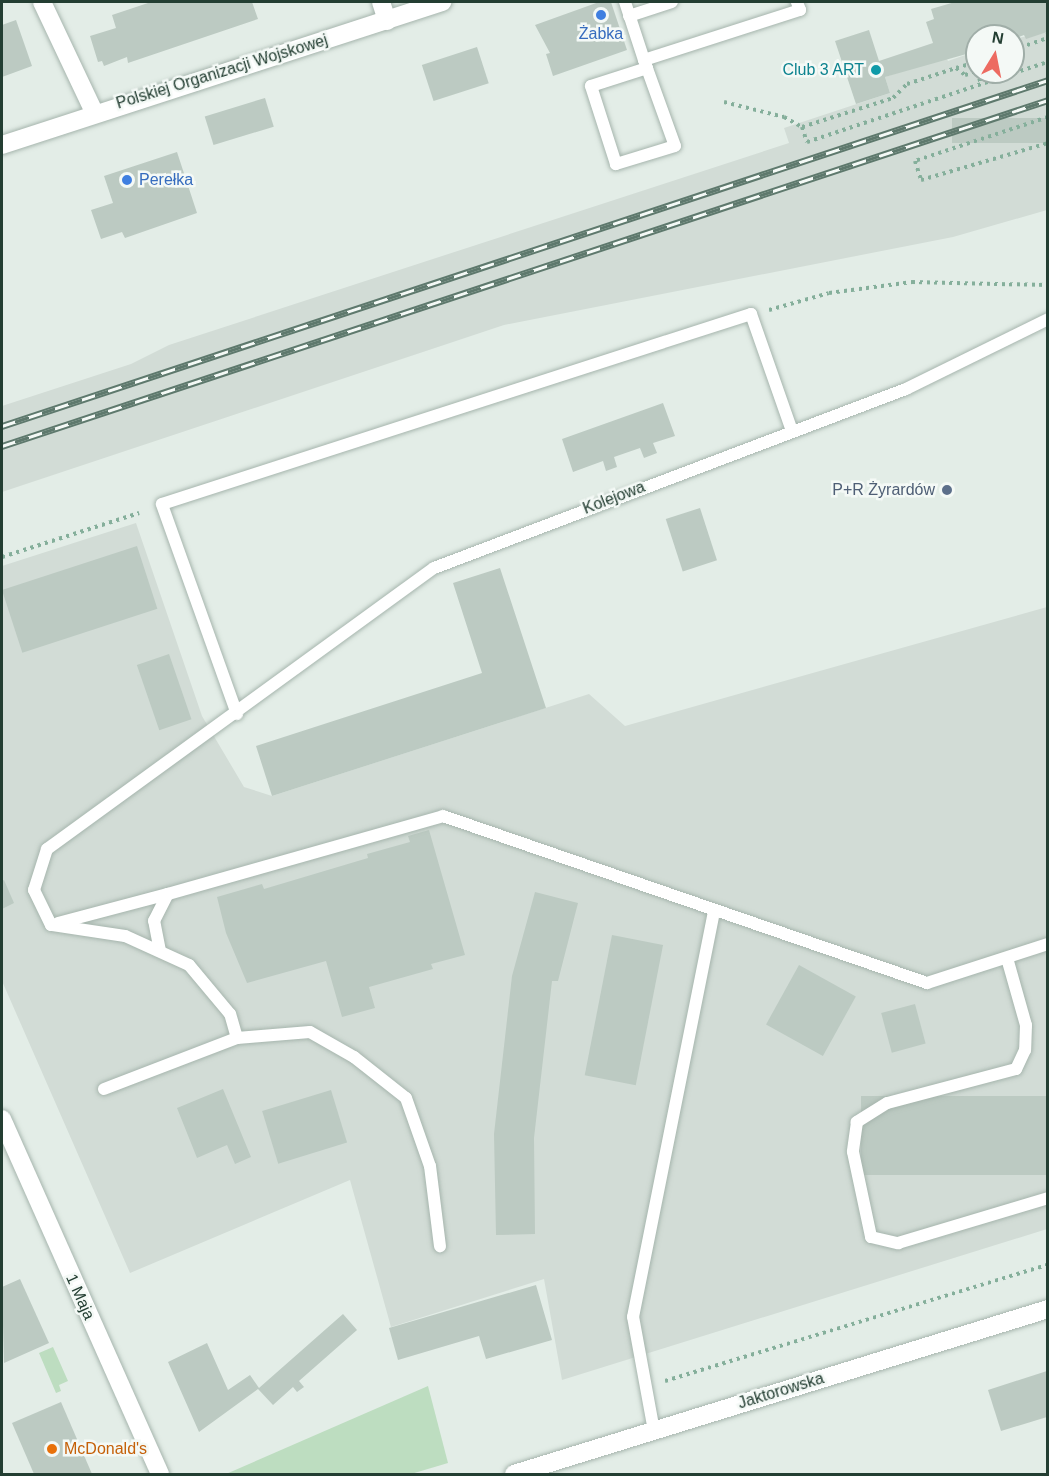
<!DOCTYPE html>
<meta charset="utf-8">
<style>
body{margin:0}
#map{position:relative;width:1049px;height:1476px;overflow:hidden;background:#e3ede7;font-family:Arial,sans-serif}
div>[style]{position:absolute}
[style*='--x']{left:calc(var(--x)*1px);top:calc(var(--y)*1px);width:calc(var(--w)*1px);rotate:calc(var(--a)*1deg)}
.built>*{inset:0;background:#d2dcd6}
.green>*{inset:0;background:#bdddc0}
.building>*{inset:0;background:#bccac2;transform-origin:0 0}
.path>*{height:4px;margin-top:-2px;transform-origin:0;background:repeating-linear-gradient(90deg,#85af9b 0 3px,transparent 0 7.5px)}
.roads{filter:drop-shadow(0 0 2px #a6b5ad) drop-shadow(0 0 2px #a6b5ad)}
.lane>*{height:12px;margin:-6px;padding:0 6px;transform-origin:6px;border-radius:6px;background:#fff}
.street>*{height:18px;margin:-9px;padding:0 9px;transform-origin:9px;border-radius:9px;background:#fff}
.secondary>*{height:18px;margin:-9px;padding:0 9px;transform-origin:9px;border-radius:9px;background:#fff}
.rail>*{height:7px;margin-top:-3.5px;transform-origin:0;background:repeating-linear-gradient(90deg,#f4f9f6 0 14px,#5e796d 0 28px);box-sizing:border-box;border-block:2px solid #5e796d}
.dots>*{width:16px;height:16px;translate:-50% -50%;box-sizing:border-box;border:3px solid #f4f9f6;border-radius:50%}
span{translate:-50% -50%;white-space:nowrap;text-align:center;line-height:1.15;-webkit-text-stroke:5px #f4f9f6;paint-order:stroke}
.shop-label{font-size:16px;color:#366cbe}
.left{translate:0 -50%;text-align:left}
.culture-label{font-size:16px;color:#0d838f}
.right{translate:-100% -50%;text-align:right}
.street-label{font-size:16px;color:#233e32}
.service-label{font-size:16px;color:#4e5e75}
.food-label{font-size:16px;color:#c56008}
.frame{position:absolute;inset:0;border:3px solid #233e32;pointer-events:none}
.north{position:absolute;left:965px;top:24px;width:60px;height:60px;box-sizing:border-box;background:#f4f9f6;border:2px solid #a0aea8;border-radius:50%;rotate:10deg;font-size:16px;font-weight:700;line-height:24px;text-align:center;color:#233e32}
.north::after{content:'';display:block;margin:auto;width:21px;height:27px;background:#ed6b61;clip-path:polygon(50% 0,100% 100%,50% 72%,0 100%)}
</style>
<div id="map">
<div class="built">
<i style="clip-path:polygon(1047px 32px,1047px 210px,953px 237px,504px 325px,2px 492px,2px 406px,131px 364px,169px 345px,789px 143px,784px 128px,890px 93px,885px 77px,939px 59px,946px 57px,948px 61px,977px 51px,977px 72px,1013px 72px,1013px 39px)"></i>
<i style="clip-path:polygon(136px 523px,202px 716px,244px 787px,272px 796px,589px 694px,625px 726px,1047px 607px,1047px 1229px,562px 1380px,544px 1279px,391px 1327px,350px 1180px,130px 1273px,2px 981px,2px 566px)"></i>
</div>
<div class="green">
<i style="clip-path:polygon(53px 1347px,68px 1381px,59px 1385px,61px 1391px,56px 1393px,39px 1353px)"></i>
<i style="clip-path:polygon(428px 1386px,448px 1463px,411px 1474px,226px 1474px)"></i>
</div>
<div class="building">
<i style="clip-path:polygon(151px 2px,252px 2px,258px 19px,128px 63px,127px 57px,104px 66px,102px 61px,98px 62px,90px 36px,116px 28px,112px 15px)"></i>
<i style="clip-path:polygon(599px 2px,611px 2px,627px 50px,553px 76px,546px 54px,550px 53px,535px 25px)"></i>
<i style="clip-path:polygon(955px 2px,1047px 2px,1047px 32px,1026px 39px,1024px 35px,1013px 39px,1013px 36px,977px 36px,977px 51px,885px 77px,890px 93px,856px 104px,835px 41px,869px 30px,879px 61px,933px 43px,926px 22px,934px 19px,931px 9px)"></i>
<i style="clip-path:polygon(16px 20px,32px 66px,2px 77px,2px 25px)"></i>
<i style="left:477px;top:47px;width:38px;height:58px;rotate:72deg"></i>
<i style="left:265px;top:98px;width:30px;height:63px;rotate:73deg"></i>
<i style="left:1047px;top:118px;width:25px;height:95px;rotate:90deg"></i>
<i style="clip-path:polygon(177px 152px,197px 213px,125px 238px,122px 232px,101px 239px,91px 210px,113px 203px,104px 176px)"></i>
<i style="clip-path:polygon(663px 403px,675px 436px,653px 443px,657px 453px,644px 458px,640px 448px,614px 457px,617px 467px,606px 471px,603px 461px,573px 472px,562px 439px)"></i>
<i style="left:700px;top:508px;width:55px;height:36px;rotate:72deg"></i>
<i style="left:137px;top:546px;width:66px;height:142px;rotate:72deg"></i>
<i style="clip-path:polygon(500px 568px,546px 708px,272px 796px,256px 746px,482px 673px,453px 583px)"></i>
<i style="left:169px;top:654px;width:69px;height:34px;rotate:71deg"></i>
<i style="clip-path:polygon(429px 830px,465px 955px,431px 964px,433px 969px,369px 987px,375px 1008px,342px 1017px,326px 961px,247px 983px,226px 933px,217px 897px,262px 884px,264px 889px,368px 858px,367px 854px,410px 842px,408px 836px)"></i>
<i style="clip-path:polygon(4px 880px,14px 903px,2px 909px,2px 881px)"></i>
<i style="clip-path:polygon(535px 892px,578px 903px,558px 981px,552px 981px,534px 1138px,535px 1234px,496px 1235px,494px 1134px,512px 976px)"></i>
<i style="left:612px;top:935px;width:52px;height:143px;rotate:11deg"></i>
<i style="left:799px;top:965px;width:65px;height:68px;rotate:29deg"></i>
<i style="left:915px;top:1004px;width:41px;height:35px;rotate:75deg"></i>
<i style="clip-path:polygon(223px 1089px,251px 1157px,235px 1164px,227px 1145px,197px 1158px,177px 1108px)"></i>
<i style="left:331px;top:1090px;width:55px;height:72px;rotate:73deg"></i>
<i style="left:1047px;top:1096px;width:79px;height:186px;rotate:90deg"></i>
<i style="clip-path:polygon(20px 1279px,49px 1343px,4px 1363px,2px 1287px)"></i>
<i style="clip-path:polygon(536px 1285px,552px 1340px,486px 1359px,479px 1336px,398px 1360px,389px 1328px)"></i>
<i style="clip-path:polygon(343px 1314px,357px 1330px,299px 1381px,304px 1387px,297px 1392px,293px 1387px,273px 1405px,258px 1389px,199px 1432px,168px 1362px,207px 1343px,228px 1390px,250px 1375px,259px 1388px)"></i>
<i style="clip-path:polygon(1047px 1371px,1047px 1417px,1001px 1431px,988px 1390px)"></i>
<i style="clip-path:polygon(61px 1402px,92px 1474px,34px 1474px,12px 1423px)"></i>
</div>
<div class="path">
<i style="--x:1047;--y:32;--w:1;--a:45"></i>
<i style="--x:1013;--y:50;--w:37;--a:-19"></i>
<i style="--x:956;--y:68;--w:22;--a:-16"></i>
<i style="--x:977;--y:71;--w:14;--a:73"></i>
<i style="--x:724;--y:102;--w:62;--a:14"></i>
<i style="--x:784;--y:117;--w:21;--a:29"></i>
<i style="--x:802;--y:127;--w:96;--a:-17.7"></i>
<i style="--x:893;--y:98;--w:20;--a:-45"></i>
<i style="--x:907;--y:84;--w:52;--a:-18.1"></i>
<i style="--x:956;--y:68;--w:11;--a:38"></i>
<i style="--x:965;--y:75;--w:13;--a:-18"></i>
<i style="--x:1048;--y:117;--w:140;--a:161.7"></i>
<i style="--x:915;--y:161;--w:20;--a:72"></i>
<i style="--x:921;--y:180;--w:132;--a:-16.2"></i>
<i style="--x:802;--y:127;--w:16;--a:72"></i>
<i style="--x:807;--y:142;--w:254;--a:-18.4"></i>
<i style="--x:769;--y:310;--w:62;--a:-15.8"></i>
<i style="--x:829;--y:293;--w:84;--a:-7.5"></i>
<i style="--x:912;--y:282;--w:136;--a:1.3"></i>
<i style="--x:2;--y:557;--w:144;--a:-17.8"></i>
<i style="--x:665;--y:1381;--w:400;--a:-16.9"></i>
</div>
<div class="roads">
<div class="lane">
<i style="--x:625;--y:2;--w:61;--a:71.9"></i>
<i style="--x:644;--y:60;--w:164;--a:-17.8"></i>
<i style="--x:800;--y:10;--w:9;--a:-111"></i>
<i style="--x:629;--y:16;--w:45;--a:-18"></i>
<i style="--x:644;--y:60;--w:91;--a:70.2"></i>
<i style="--x:675;--y:146;--w:62;--a:163"></i>
<i style="--x:616;--y:164;--w:82;--a:-107.8"></i>
<i style="--x:591;--y:86;--w:59;--a:-17.8"></i>
<i style="--x:237;--y:714;--w:223;--a:-109.7"></i>
<i style="--x:162;--y:504;--w:619;--a:-17.88"></i>
<i style="--x:751;--y:314;--w:124;--a:70.7"></i>
<i style="--x:58;--y:923;--w:114;--a:-14.8"></i>
<i style="--x:160;--y:951;--w:31;--a:-101"></i>
<i style="--x:154;--y:921;--w:30;--a:-63"></i>
<i style="--x:168;--y:894;--w:286;--a:-15.8"></i>
<i style="--x:443;--y:816;--w:512;--a:19.04"></i>
<i style="--x:927;--y:983;--w:127;--a:-17.9"></i>
<i style="--x:1007;--y:958;--w:70;--a:74.2"></i>
<i style="--x:1026;--y:1025;--w:25;--a:92"></i>
<i style="--x:1025;--y:1050;--w:21;--a:115"></i>
<i style="--x:1016;--y:1069;--w:133;--a:165.2"></i>
<i style="--x:887;--y:1103;--w:36;--a:148"></i>
<i style="--x:857;--y:1122;--w:30;--a:98"></i>
<i style="--x:853;--y:1152;--w:87;--a:78"></i>
<i style="--x:871;--y:1237;--w:28;--a:13"></i>
<i style="--x:898;--y:1243;--w:157;--a:-16.7"></i>
<i style="--x:237;--y:1038;--w:73;--a:-4.7"></i>
<i style="--x:310;--y:1032;--w:51;--a:29.6"></i>
<i style="--x:354;--y:1057;--w:66;--a:38.3"></i>
<i style="--x:406;--y:1098;--w:72;--a:70.6"></i>
<i style="--x:430;--y:1166;--w:81;--a:82.9"></i>
<i style="--x:104;--y:1089;--w:142;--a:-21"></i>
<i style="--x:237;--y:1038;--w:25;--a:-106"></i>
<i style="--x:230;--y:1014;--w:64;--a:-129.9"></i>
<i style="--x:189;--y:965;--w:70;--a:-155.6"></i>
<i style="--x:125;--y:936;--w:75;--a:-171.5"></i>
<i style="--x:51;--y:925;--w:39;--a:-116"></i>
<i style="--x:34;--y:890;--w:43;--a:-72.4"></i>
<i style="--x:47;--y:849;--w:478;--a:-36"></i>
<i style="--x:434;--y:568;--w:505;--a:-20.77"></i>
<i style="--x:906;--y:389;--w:158;--a:-26.2"></i>
<i style="--x:654;--y:1431;--w:116;--a:-100.4"></i>
<i style="--x:633;--y:1317;--w:415;--a:-78.7"></i>
</div>
<div class="street">
<i style="--x:42;--y:2;--w:122;--a:64.7"></i>
<i style="--x:381;--y:2;--w:20;--a:72"></i>
<i style="--x:2;--y:145;--w:463;--a:-18"></i>
</div>
<div class="secondary">
<i style="--x:2;--y:1119;--w:389;--a:66"></i>
<i style="--x:514;--y:1474;--w:559;--a:-17.17"></i>
</div>
</div>
<div class="rail">
<i style="--x:2;--y:426;--w:1102;--a:-18.3"></i>
<i style="--x:2;--y:446;--w:1102;--a:-18.3"></i>
</div>
<div class="dots">
<i style="left:601px;top:15px;background:#3f7fe0"></i>
<i style="left:876px;top:70px;background:#0f9aa8"></i>
<i style="left:127px;top:180px;background:#3f7fe0"></i>
<i style="left:947px;top:490px;background:#5c6f8a"></i>
<i style="left:52px;top:1449px;background:#e8710a"></i>
</div>
<div class="shop-label">
<span style="left:601px;top:34px">Żabka</span>
<span class="left" style="left:139px;top:180px">Perełka</span>
</div>
<div class="culture-label">
<span class="right" style="left:864px;top:70px">Club 3 ART</span>
</div>
<div class="street-label">
<span style="left:222px;top:72px;rotate:-17deg">Polskiej Organizacji Wojskowej</span>
<span style="left:614px;top:498px;rotate:-21deg">Kolejowa</span>
<span style="left:80px;top:1297px;rotate:66deg">1 Maja</span>
<span style="left:781px;top:1391px;rotate:-17deg">Jaktorowska</span>
</div>
<div class="service-label">
<span class="right" style="left:935px;top:490px">P+R Żyrardów</span>
</div>
<div class="food-label">
<span class="left" style="left:64px;top:1449px">McDonald's</span>
</div>
<div class="frame"></div>
<div class="north">N</div>
</div>
